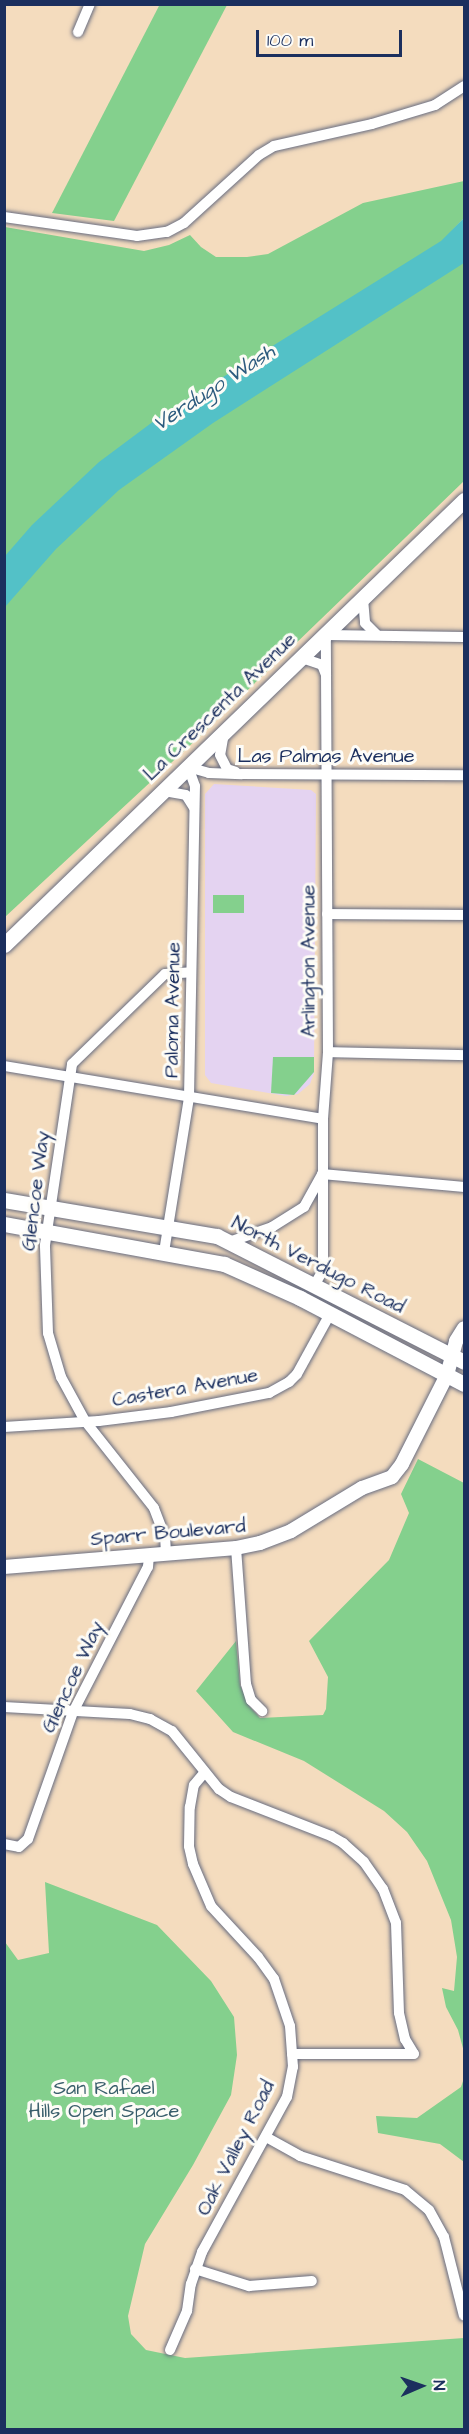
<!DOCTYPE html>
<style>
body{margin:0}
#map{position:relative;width:469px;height:2434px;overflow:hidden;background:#f4dcbe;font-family:"Architects Daughter",sans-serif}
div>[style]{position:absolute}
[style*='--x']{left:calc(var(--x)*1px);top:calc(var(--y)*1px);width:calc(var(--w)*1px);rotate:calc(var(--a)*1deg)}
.built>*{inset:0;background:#e4d3f1}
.green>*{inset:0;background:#84d08d;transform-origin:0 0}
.water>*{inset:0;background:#53c1c7}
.roads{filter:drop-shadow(0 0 2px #676c80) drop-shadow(0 0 2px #676c80)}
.minor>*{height:10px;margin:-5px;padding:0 5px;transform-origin:5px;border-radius:5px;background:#fff}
.tertiary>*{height:14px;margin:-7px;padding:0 7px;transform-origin:7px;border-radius:7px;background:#fff}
.secondary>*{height:15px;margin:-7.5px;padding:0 7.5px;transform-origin:7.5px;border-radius:7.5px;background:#fff}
span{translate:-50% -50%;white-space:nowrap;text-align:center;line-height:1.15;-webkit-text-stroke:6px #fdfcf7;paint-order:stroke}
.street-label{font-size:20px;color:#1b2f5e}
.park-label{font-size:20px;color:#3a5f6c}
.water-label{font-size:21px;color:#2c5b7e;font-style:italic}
.frame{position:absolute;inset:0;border:6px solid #1b2f5e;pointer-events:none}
.north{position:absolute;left:391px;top:2356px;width:60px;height:60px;-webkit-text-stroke:4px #fdfcf7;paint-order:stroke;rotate:88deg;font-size:16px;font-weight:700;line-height:24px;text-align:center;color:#1b2f5e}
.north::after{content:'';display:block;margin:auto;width:21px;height:27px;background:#1b2f5e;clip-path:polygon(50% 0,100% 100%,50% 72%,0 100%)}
.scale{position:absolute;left:256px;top:30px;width:146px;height:27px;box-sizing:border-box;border:3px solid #1b2f5e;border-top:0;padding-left:8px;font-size:18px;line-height:21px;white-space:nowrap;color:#1b2f5e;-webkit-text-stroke:4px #fdfcf7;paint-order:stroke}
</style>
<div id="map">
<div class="built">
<i style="clip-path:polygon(214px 784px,311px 790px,316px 794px,314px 1073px,310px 1084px,298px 1094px,286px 1096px,211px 1083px,205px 1075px,205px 794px)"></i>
</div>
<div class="green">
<i style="clip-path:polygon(160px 4px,227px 5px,114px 221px,52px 213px)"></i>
<i style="clip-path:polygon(464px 181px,464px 218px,447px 236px,464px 262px,464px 481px,199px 737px,5px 917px,5px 227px,144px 251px,169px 245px,190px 235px,201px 247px,216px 257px,247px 257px,268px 254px,363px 203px)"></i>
<i style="left:213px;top:895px;width:31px;height:18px"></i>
<i style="clip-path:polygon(273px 1057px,314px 1057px,314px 1072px,294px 1095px,271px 1093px)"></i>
<i style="clip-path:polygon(418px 1459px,464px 1483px,464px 2052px,458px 2030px,446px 2007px,442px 1988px,454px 1991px,457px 1957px,451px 1920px,427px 1861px,407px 1832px,384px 1811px,304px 1761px,233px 1732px,196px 1691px,236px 1641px,240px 1685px,249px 1706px,260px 1718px,323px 1715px,326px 1709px,328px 1677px,309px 1641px,389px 1560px,409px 1513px,401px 1494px)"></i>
<i style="clip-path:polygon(45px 1882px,157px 1925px,211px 1981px,234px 2017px,237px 2055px,231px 2095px,193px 2165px,145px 2244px,128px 2316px,131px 2334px,146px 2350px,185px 2358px,464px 2338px,464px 2429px,5px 2429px,5px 1942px,18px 1960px,49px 1953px)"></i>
<i style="clip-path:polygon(464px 2078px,464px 2162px,440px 2144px,378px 2133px,376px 2116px,417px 2118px,461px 2087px)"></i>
</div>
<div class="water">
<i style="clip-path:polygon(464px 218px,464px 263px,213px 423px,119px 490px,56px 549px,5px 607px,5px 556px,32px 525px,99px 462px,162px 415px,441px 241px)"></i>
</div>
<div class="roads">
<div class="minor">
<i style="--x:78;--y:32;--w:30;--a:-67"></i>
<i style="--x:4;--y:217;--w:134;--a:8.1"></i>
<i style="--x:137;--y:236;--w:30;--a:-8"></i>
<i style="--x:167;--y:232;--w:19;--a:-28"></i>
<i style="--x:184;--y:223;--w:101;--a:-42.2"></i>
<i style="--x:259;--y:155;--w:17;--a:-31"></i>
<i style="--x:274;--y:146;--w:100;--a:-12.7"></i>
<i style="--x:372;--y:124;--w:66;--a:-16.8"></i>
<i style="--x:435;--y:105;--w:35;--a:-33"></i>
<i style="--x:363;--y:599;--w:24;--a:85"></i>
<i style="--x:365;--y:623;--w:17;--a:45"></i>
<i style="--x:302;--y:658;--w:21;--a:19"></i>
<i style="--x:322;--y:665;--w:11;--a:68"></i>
<i style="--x:224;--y:733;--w:22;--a:100"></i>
<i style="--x:220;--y:755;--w:16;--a:63"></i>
<i style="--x:227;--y:769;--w:9;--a:18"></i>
<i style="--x:188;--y:767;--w:22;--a:16"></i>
<i style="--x:209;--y:773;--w:33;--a:2"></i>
<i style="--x:242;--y:774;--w:222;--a:0.3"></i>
<i style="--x:164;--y:791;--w:22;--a:10"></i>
<i style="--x:186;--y:795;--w:15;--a:58"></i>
<i style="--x:327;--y:914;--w:137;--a:0.4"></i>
<i style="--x:328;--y:1052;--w:136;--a:1.3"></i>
<i style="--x:4;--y:1066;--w:323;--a:9.4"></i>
<i style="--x:229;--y:1242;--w:46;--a:-19.2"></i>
<i style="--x:272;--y:1227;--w:38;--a:-32"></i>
<i style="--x:304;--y:1207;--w:38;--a:-61"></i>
<i style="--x:322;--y:1174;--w:143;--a:5.2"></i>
<i style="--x:164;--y:1252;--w:157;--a:-80.8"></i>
<i style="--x:189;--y:1097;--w:311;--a:-88.9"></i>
<i style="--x:195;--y:786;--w:20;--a:-110"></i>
<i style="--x:315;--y:1284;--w:16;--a:-60"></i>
<i style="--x:323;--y:1270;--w:151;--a:-90"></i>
<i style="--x:323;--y:1119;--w:67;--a:-85.7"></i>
<i style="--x:328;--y:1052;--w:417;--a:-90.3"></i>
<i style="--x:326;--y:635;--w:138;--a:0.8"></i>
<i style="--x:4;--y:1427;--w:95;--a:-3.6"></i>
<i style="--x:99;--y:1421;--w:73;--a:-7.1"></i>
<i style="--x:171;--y:1412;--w:100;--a:-11"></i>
<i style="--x:269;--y:1393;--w:23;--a:-29"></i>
<i style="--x:289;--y:1382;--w:11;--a:-45"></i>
<i style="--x:297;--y:1374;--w:68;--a:-61.2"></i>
<i style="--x:236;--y:1548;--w:136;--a:85.8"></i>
<i style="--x:246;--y:1684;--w:17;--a:73"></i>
<i style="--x:251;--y:1700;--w:16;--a:45"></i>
<i style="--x:166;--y:1554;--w:17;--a:-93"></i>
<i style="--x:165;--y:1537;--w:31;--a:-111"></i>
<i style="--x:154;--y:1508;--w:111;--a:-128.4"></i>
<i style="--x:85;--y:1421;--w:50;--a:-118.6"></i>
<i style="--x:61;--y:1377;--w:46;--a:-106.5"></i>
<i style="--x:48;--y:1333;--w:88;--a:-92"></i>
<i style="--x:45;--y:1245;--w:183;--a:-81.5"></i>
<i style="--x:72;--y:1064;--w:129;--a:-44.1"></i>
<i style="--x:165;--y:974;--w:26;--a:-4"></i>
<i style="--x:4;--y:1707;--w:126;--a:3.2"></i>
<i style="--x:130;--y:1714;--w:21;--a:14"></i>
<i style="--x:150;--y:1719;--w:25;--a:29"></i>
<i style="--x:172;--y:1731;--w:75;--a:51"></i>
<i style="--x:219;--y:1789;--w:14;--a:34"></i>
<i style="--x:231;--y:1797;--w:107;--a:21.3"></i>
<i style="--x:331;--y:1836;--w:14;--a:30"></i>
<i style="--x:343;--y:1843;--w:28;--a:42"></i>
<i style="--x:364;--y:1862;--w:33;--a:55"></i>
<i style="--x:383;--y:1889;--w:36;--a:69"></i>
<i style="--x:396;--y:1923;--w:90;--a:88.1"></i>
<i style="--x:399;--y:2013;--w:27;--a:77"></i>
<i style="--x:405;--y:2039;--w:17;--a:59"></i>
<i style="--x:414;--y:2054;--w:122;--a:180"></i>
<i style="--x:4;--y:1844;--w:15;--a:11"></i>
<i style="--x:19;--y:1847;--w:12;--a:-42"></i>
<i style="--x:28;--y:1839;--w:135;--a:-70.5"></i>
<i style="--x:73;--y:1712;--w:163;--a:-62.7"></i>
<i style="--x:148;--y:1567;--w:12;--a:-85"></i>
<i style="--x:266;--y:2137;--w:39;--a:29"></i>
<i style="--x:300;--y:2156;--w:110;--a:17.9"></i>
<i style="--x:405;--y:2190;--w:31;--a:40"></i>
<i style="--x:429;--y:2210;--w:31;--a:61"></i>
<i style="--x:444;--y:2237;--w:81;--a:75.8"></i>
<i style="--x:195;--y:2269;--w:57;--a:17.5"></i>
<i style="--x:249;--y:2286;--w:63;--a:-4.5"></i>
<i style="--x:170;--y:2350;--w:43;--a:-66.4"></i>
<i style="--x:187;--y:2311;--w:27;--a:-82"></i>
<i style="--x:191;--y:2284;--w:34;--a:-71"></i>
<i style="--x:202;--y:2252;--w:177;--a:-61.3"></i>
<i style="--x:287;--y:2097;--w:31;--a:-79"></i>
<i style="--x:293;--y:2067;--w:41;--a:-94.2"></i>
<i style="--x:290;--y:2026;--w:50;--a:-108.8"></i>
<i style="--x:274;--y:1979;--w:27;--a:-126"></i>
<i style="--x:258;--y:1957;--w:69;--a:-132.7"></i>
<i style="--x:211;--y:1906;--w:46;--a:-113.2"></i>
<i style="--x:193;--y:1864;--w:18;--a:-103"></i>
<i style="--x:189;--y:1846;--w:39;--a:-89"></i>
<i style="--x:190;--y:1807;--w:22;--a:-80"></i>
<i style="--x:194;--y:1785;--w:16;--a:-50"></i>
</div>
<div class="tertiary">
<i style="--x:4;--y:1567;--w:233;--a:-4.7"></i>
<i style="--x:236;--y:1548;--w:25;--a:-12"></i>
<i style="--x:260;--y:1543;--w:33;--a:-21"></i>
<i style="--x:291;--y:1531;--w:83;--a:-31.2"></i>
<i style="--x:362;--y:1488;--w:32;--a:-20"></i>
<i style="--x:392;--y:1477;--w:16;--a:-52"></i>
<i style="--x:402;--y:1464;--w:100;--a:-63.2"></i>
<i style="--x:447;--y:1375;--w:35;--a:-75"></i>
<i style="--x:456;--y:1341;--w:15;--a:-58"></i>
</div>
<div class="secondary">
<i style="--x:4;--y:945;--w:640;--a:-44.05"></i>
<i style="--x:4;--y:1200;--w:216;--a:9.6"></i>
<i style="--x:217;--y:1236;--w:277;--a:27"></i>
<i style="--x:4;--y:1224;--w:224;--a:10.3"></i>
<i style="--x:224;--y:1264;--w:83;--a:24.1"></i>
<i style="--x:300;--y:1298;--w:185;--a:27.7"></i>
</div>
</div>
<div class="street-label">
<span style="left:220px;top:707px;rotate:-44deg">La Crescenta Avenue</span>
<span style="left:326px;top:756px">Las Palmas Avenue</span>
<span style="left:309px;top:961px;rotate:-90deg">Arlington Avenue</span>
<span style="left:173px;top:1010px;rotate:-89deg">Paloma Avenue</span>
<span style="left:36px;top:1191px;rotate:-83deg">Glencoe Way</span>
<span style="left:318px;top:1265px;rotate:27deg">North Verdugo Road</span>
<span style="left:185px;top:1388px;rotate:-10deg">Castera Avenue</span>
<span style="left:168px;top:1533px;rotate:-5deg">Sparr Boulevard</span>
<span style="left:73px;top:1677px;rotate:-65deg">Glencoe Way</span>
<span style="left:236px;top:2148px;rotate:-63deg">Oak Valley Road</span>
</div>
<div class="park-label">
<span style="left:104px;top:2100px">San Rafael<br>Hills Open Space</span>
</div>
<div class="water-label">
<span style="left:214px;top:388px;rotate:-33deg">Verdugo Wash</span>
</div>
<div class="frame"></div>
<div class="north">N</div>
<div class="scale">100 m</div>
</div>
